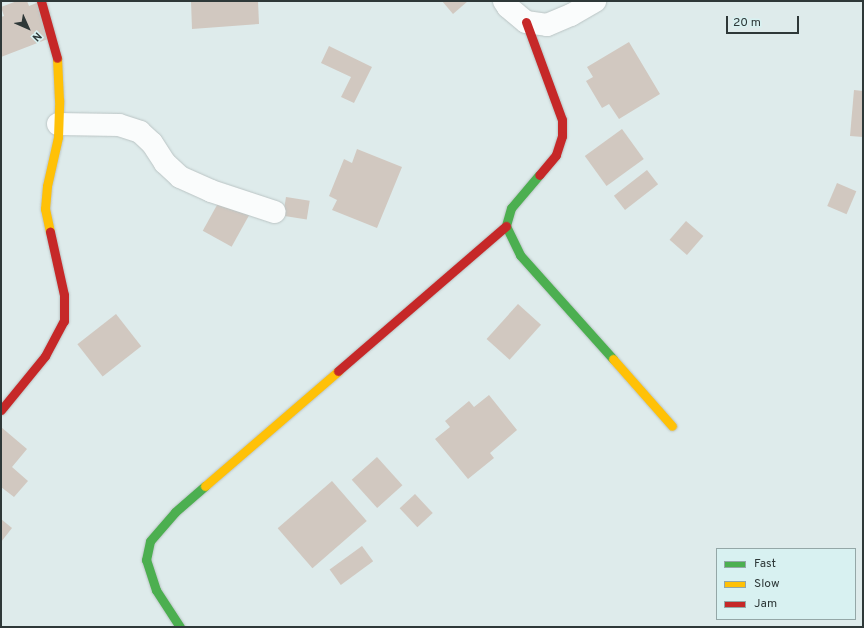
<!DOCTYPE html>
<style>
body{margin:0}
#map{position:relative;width:864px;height:628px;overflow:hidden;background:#deebeb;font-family:Overpass,sans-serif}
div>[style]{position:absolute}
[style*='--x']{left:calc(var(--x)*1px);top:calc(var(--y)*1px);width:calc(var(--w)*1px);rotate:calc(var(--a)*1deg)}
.building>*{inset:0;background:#d1c8c0;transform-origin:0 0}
.roads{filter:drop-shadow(0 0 1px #bac4c4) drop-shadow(0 0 1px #bac4c4)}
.street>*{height:22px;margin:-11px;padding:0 11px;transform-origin:11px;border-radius:11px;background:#fafcfc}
.fast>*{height:9px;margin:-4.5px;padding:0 4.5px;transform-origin:4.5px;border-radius:4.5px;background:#4caf50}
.slow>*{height:9px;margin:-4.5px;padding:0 4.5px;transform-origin:4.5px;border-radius:4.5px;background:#ffc107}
.jam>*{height:9px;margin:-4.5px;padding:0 4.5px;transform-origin:4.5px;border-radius:4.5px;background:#c62828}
span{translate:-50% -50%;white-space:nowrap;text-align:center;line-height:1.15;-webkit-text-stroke:3px #d8f1f1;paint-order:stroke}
.frame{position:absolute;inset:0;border:2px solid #2e3838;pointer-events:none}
.legend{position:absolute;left:716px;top:548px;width:140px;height:72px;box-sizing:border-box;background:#d8f1f1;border:1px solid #94a7a7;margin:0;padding:5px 7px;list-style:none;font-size:12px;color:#2e3838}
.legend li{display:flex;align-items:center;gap:8px;height:20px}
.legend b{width:20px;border:1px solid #94a7a7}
.north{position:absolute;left:8px;top:8px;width:40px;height:40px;-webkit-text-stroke:3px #d8f1f1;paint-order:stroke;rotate:135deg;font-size:11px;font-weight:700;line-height:16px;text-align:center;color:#2e3838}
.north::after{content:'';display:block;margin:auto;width:14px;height:18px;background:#2e3838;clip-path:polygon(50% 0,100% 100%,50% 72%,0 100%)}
.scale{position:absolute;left:726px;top:16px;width:73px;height:18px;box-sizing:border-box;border:2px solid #2e3838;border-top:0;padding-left:5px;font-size:12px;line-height:14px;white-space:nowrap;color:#2e3838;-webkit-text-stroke:3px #d8f1f1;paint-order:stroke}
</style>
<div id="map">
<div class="building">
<i style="clip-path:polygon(17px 1px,27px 1px,29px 6px,39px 2px,53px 37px,1px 57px,1px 17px,4px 16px,1px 7px)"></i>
<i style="clip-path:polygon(191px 1px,258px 1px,259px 24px,192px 29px)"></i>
<i style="clip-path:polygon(442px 1px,468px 1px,453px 14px)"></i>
<i style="clip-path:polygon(629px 42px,660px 94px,619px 119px,609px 104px,602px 108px,586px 81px,593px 77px,587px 67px)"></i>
<i style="clip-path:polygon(329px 46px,372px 67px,354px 103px,341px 97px,351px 77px,321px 63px)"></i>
<i style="clip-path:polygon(854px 90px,863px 91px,863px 137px,850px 136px)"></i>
<i style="left:622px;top:129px;width:37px;height:46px;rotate:54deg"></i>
<i style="clip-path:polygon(357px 149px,402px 167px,377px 228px,332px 210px,337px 200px,329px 196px,344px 159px,352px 163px)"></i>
<i style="left:647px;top:170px;width:18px;height:42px;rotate:52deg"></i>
<i style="left:837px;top:183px;width:21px;height:25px;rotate:23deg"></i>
<i style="left:227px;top:187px;width:33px;height:50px;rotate:29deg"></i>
<i style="left:286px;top:197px;width:24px;height:19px;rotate:9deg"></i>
<i style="left:686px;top:221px;width:23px;height:25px;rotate:41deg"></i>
<i style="left:518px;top:304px;width:31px;height:47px;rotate:42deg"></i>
<i style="left:116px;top:314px;width:41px;height:49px;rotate:52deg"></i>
<i style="clip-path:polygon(489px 395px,517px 430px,490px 453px,494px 458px,468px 479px,435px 439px,450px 427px,445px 421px,469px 401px,474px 407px)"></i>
<i style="clip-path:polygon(1px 427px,27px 449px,12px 467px,28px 481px,14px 497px,1px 487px)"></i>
<i style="left:377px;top:457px;width:38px;height:34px;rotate:48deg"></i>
<i style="left:332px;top:481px;width:53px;height:72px;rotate:49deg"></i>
<i style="left:415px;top:494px;width:26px;height:21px;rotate:47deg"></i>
<i style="clip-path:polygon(1px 519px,12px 528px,1px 542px)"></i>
<i style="left:362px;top:546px;width:19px;height:40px;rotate:54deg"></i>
</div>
<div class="roads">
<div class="street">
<i style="--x:504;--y:1;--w:7;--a:56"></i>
<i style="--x:508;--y:7;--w:23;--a:40"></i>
<i style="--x:526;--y:22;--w:21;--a:8"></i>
<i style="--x:547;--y:25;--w:26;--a:-23"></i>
<i style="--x:571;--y:15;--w:28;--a:-30"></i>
<i style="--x:58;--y:124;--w:61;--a:0.9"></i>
<i style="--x:119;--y:125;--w:22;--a:18"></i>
<i style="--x:140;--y:132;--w:16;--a:43"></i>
<i style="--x:152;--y:143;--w:24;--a:57"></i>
<i style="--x:165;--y:163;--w:21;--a:43"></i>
<i style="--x:180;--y:177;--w:34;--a:24"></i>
<i style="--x:211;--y:191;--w:67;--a:18.2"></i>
</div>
<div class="fast">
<i style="--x:539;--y:175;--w:43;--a:130.3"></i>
<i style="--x:511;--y:208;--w:19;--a:106"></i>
<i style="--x:506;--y:226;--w:32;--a:64"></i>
<i style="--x:520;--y:255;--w:140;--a:48.2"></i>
<i style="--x:180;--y:627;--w:44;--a:-123"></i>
<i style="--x:156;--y:590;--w:32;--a:-108"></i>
<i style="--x:146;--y:560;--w:19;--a:-78"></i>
<i style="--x:150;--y:541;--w:38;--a:-49"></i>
<i style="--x:175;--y:512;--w:40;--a:-41"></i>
</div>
<div class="slow">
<i style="--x:50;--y:232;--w:24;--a:-102"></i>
<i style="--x:45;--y:209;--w:23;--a:-85"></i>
<i style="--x:47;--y:186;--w:50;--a:-77.3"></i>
<i style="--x:58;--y:137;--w:37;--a:-88"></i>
<i style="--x:59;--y:100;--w:42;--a:-92.7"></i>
<i style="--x:613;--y:359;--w:89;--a:48.6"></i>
<i style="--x:205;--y:486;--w:176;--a:-40.8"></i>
</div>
<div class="jam">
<i style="--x:41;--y:1;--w:59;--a:74.3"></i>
<i style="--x:526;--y:22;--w:104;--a:69.8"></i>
<i style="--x:562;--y:120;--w:16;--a:90"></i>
<i style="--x:562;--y:136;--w:20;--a:108"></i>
<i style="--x:556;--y:155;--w:26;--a:130"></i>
<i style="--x:338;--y:371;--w:222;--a:-40.8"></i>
<i style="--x:1;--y:410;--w:70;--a:-50.8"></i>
<i style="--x:45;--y:356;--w:40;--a:-62"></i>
<i style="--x:64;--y:321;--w:26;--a:-90"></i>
<i style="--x:64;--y:295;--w:65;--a:-102.5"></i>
</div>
</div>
<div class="frame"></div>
<ul class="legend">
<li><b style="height:5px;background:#4caf50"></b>Fast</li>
<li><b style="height:5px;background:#ffc107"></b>Slow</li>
<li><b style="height:5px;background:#c62828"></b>Jam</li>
</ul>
<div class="north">N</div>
<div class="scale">20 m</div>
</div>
